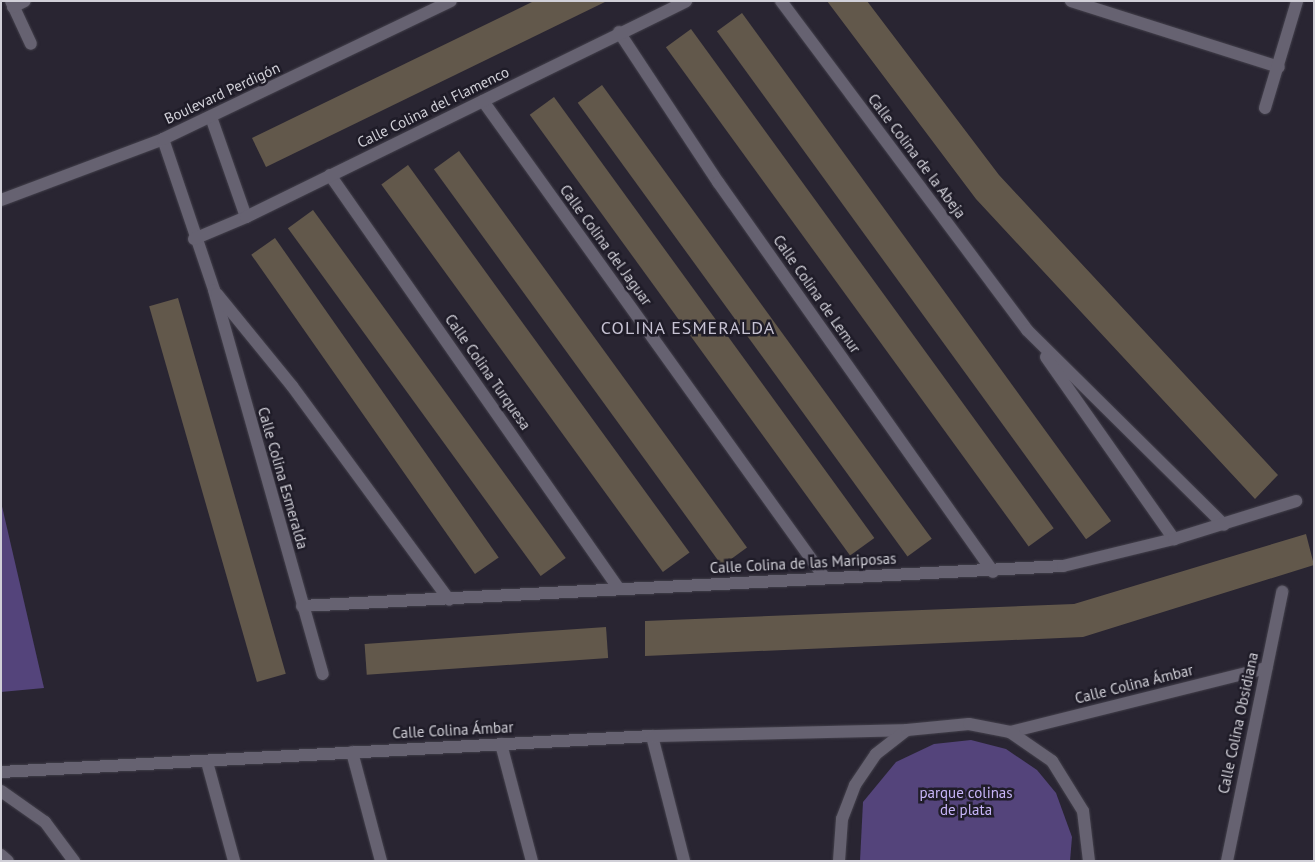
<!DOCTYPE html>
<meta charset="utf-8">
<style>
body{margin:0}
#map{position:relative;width:1315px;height:862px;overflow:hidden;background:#292532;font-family:"PT Sans",sans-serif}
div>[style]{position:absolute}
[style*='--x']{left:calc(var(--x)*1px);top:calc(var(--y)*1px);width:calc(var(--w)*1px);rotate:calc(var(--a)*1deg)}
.green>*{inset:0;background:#54447b}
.building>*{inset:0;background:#62584b;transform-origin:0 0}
.roads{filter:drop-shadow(0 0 1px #43404b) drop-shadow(0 0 1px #43404b)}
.minor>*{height:12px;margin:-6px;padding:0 6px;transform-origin:6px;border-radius:6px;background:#666271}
span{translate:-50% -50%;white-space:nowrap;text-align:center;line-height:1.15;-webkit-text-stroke:5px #1f1c28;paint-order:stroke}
.street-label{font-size:15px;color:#d1d0d8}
.park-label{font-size:15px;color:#c7b5f8}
.quarter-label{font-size:18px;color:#c6c2d3;letter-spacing:1px}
.frame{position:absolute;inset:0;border:2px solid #d1d0d8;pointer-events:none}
</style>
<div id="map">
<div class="green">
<i style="clip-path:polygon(1px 502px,44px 688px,1px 692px)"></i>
<i style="clip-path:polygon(971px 740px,1006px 749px,1037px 770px,1056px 793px,1072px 837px,1070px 861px,860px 861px,863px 802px,896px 762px,934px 744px)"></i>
</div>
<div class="building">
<i style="clip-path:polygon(534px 1px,607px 1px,266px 167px,252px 138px)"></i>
<i style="clip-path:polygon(827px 1px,867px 1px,999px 175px,1278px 475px,1255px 499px,976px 199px)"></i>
<i style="left:742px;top:13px;width:628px;height:31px;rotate:54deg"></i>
<i style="left:691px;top:29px;width:617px;height:31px;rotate:54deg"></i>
<i style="left:602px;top:85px;width:561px;height:30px;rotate:54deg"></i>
<i style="left:554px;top:97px;width:545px;height:30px;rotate:54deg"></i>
<i style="left:459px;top:151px;width:490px;height:31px;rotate:54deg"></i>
<i style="left:408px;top:165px;width:479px;height:33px;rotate:54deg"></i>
<i style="left:313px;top:210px;width:430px;height:31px;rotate:54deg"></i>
<i style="left:275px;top:238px;width:390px;height:29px;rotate:55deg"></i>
<i style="left:178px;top:298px;width:391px;height:30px;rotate:74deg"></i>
<i style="clip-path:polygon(1306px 534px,1314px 565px,1083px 637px,645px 656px,645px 621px,1074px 604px)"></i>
<i style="left:606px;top:627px;width:31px;height:242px;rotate:86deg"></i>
</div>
<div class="roads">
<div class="minor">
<i style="--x:11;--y:1;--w:47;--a:65.1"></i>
<i style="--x:781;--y:1;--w:411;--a:53.2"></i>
<i style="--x:1027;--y:330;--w:277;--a:44.7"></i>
<i style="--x:1071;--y:1;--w:218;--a:17.6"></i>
<i style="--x:13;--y:7;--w:13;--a:-27"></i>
<i style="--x:619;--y:32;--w:180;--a:56.6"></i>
<i style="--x:718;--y:182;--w:477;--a:54.8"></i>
<i style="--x:483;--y:101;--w:586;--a:54.38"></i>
<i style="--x:1265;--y:108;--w:112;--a:-73.3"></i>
<i style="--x:211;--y:117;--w:106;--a:70.7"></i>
<i style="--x:163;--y:139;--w:159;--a:71.3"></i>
<i style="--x:214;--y:290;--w:399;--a:74.2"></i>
<i style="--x:330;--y:175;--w:505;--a:55.08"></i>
<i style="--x:1;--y:200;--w:173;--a:-20.6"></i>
<i style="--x:163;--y:139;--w:319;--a:-25.6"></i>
<i style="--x:194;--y:239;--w:56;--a:-22.9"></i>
<i style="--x:246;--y:217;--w:490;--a:-26.1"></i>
<i style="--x:217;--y:294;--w:119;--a:50.8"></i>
<i style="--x:292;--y:386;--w:265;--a:53.7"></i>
<i style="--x:1046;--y:357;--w:223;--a:54.9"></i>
<i style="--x:302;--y:606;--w:762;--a:-3.01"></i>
<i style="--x:1063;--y:566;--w:114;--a:-13.7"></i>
<i style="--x:1174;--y:539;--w:128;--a:-17.3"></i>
<i style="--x:1010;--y:732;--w:264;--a:-14"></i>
<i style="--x:652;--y:736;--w:129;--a:75.6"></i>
<i style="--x:501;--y:744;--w:121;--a:75.2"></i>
<i style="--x:352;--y:752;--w:113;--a:75.1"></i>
<i style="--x:207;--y:762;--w:103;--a:74.7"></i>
<i style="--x:1;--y:772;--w:652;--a:-3.17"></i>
<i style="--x:652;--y:736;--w:255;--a:-1.3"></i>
<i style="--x:1;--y:791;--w:54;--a:35.2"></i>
<i style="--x:45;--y:822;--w:49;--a:53.4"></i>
<i style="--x:1;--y:855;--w:9;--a:41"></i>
<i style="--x:839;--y:861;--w:42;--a:-85.9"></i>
<i style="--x:842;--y:819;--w:36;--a:-69"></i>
<i style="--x:855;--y:785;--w:37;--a:-56"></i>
<i style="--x:876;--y:754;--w:39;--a:-38"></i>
<i style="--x:907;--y:730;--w:62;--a:-5.5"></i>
<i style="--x:969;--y:724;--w:42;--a:11"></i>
<i style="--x:1010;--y:732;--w:51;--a:34.6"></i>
<i style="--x:1052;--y:761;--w:59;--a:58.2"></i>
<i style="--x:1083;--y:811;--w:50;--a:83.2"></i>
<i style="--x:1227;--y:861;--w:275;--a:-78.4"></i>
</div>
</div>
<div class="street-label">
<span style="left:222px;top:93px;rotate:-25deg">Boulevard Perdigón</span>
<span style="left:433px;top:107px;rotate:-26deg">Calle Colina del Flamenco</span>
<span style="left:917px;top:156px;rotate:53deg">Calle Colina de la Abeja</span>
<span style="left:606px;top:245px;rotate:54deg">Calle Colina del Jaguar</span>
<span style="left:817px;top:294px;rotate:55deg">Calle Colina de Lemur</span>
<span style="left:488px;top:372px;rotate:55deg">Calle Colina Turquesa</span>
<span style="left:283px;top:478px;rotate:74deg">Calle Colina Esmeralda</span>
<span style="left:803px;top:563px;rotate:-3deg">Calle Colina de las Mariposas</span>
<span style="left:1134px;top:684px;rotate:-14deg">Calle Colina Ámbar</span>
<span style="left:1238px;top:723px;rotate:-78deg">Calle Colina Obsidiana</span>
<span style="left:453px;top:730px;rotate:-3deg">Calle Colina Ámbar</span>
</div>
<div class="park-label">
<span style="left:966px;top:801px">parque colinas<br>de plata</span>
</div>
<div class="quarter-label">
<span style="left:688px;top:328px">COLINA ESMERALDA</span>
</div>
<div class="frame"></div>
</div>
